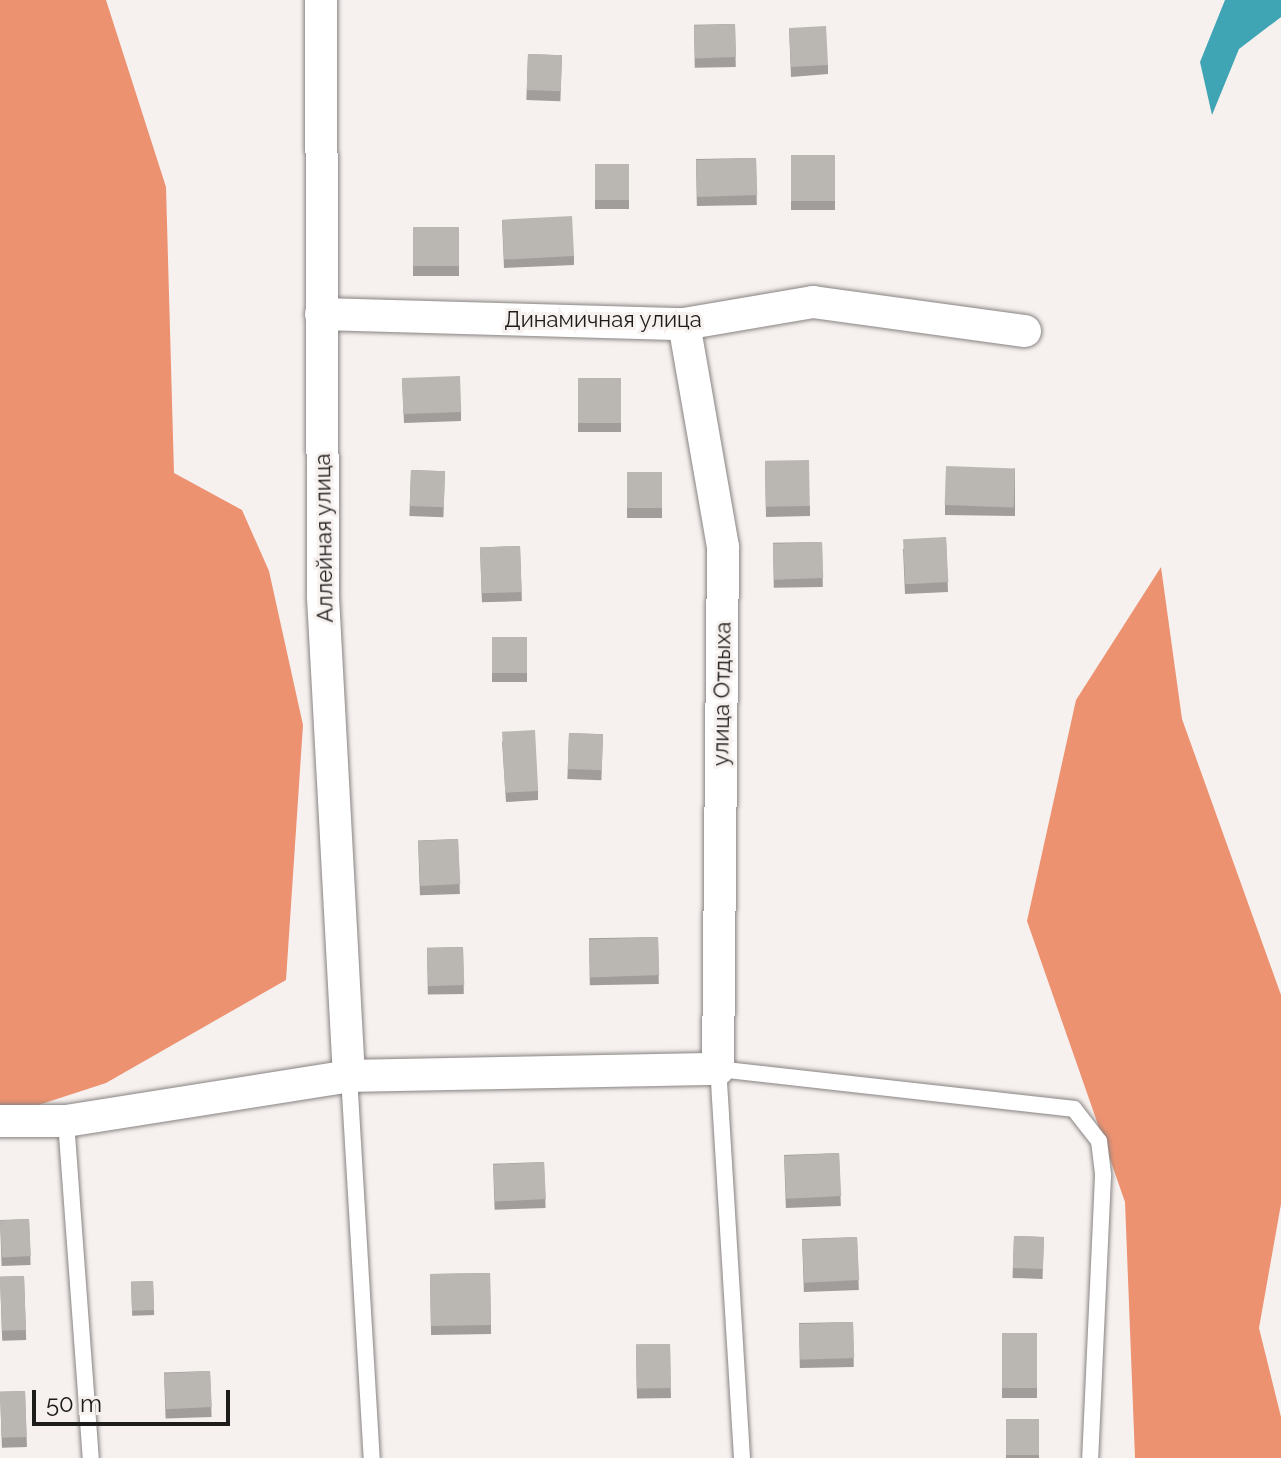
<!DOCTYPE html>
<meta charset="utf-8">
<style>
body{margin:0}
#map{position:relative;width:1281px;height:1458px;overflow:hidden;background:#f6f1ef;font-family:Raleway,sans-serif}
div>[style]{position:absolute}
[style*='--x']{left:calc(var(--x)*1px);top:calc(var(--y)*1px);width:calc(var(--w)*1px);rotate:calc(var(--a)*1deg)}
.forest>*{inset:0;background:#ec9271}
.water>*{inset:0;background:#3fa4b4}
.roads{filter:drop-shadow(0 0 2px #888382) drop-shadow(0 0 2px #888382)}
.service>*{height:16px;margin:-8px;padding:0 8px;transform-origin:8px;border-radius:8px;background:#fff}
.minor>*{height:32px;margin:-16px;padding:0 16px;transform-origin:16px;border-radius:16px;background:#fff}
.wall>*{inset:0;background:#a09d9a;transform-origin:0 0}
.building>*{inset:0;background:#bab7b3;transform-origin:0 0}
span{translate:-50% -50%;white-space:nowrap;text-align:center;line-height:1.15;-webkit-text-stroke:6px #f6f1ef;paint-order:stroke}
.street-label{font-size:22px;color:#1d1c1b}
.scale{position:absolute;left:32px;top:1390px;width:198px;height:36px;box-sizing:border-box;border:4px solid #1d1c1b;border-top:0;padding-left:10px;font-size:24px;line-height:28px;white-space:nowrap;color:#1d1c1b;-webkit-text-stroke:6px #f6f1ef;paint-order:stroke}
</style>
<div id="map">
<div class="forest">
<i style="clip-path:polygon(0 0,106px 0,166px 187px,174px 473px,242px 510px,269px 571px,303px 725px,286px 980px,106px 1083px,20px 1111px,0 1110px)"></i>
<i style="clip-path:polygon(1161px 567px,1182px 719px,1281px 995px,1281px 1204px,1259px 1328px,1281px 1417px,1281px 1458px,1135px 1458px,1125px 1202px,1027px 921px,1076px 700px)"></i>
</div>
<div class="water">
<i style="clip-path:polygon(1225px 0,1281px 0,1281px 17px,1239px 49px,1212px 115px,1200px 62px)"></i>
</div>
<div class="roads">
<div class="service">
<i style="--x:349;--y:1076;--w:383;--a:86.6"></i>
<i style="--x:66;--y:1121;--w:338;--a:85.8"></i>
<i style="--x:742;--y:1458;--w:390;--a:-93.5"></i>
<i style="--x:718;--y:1069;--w:358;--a:6.4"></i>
<i style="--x:1074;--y:1109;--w:41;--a:52"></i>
<i style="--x:1099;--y:1141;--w:35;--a:83"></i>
<i style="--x:1103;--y:1176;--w:282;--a:92.6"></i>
</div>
<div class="minor">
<i style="--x:321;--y:0;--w:597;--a:89.81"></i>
<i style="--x:323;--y:597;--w:480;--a:86.9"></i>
<i style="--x:321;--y:314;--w:363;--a:1.6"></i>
<i style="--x:684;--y:324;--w:131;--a:-9.7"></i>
<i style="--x:813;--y:302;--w:214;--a:7.8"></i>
<i style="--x:0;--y:1121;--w:66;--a:0"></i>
<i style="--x:66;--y:1121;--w:287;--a:-9"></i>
<i style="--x:349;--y:1076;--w:369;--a:-1.1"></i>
<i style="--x:718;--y:1069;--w:522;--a:-89.45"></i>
<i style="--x:723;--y:547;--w:226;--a:-99.9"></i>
</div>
</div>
<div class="wall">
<i style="left:735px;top:24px;width:43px;height:41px;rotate:89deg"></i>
<i style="clip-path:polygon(789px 28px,828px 65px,828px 74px,791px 77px)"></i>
<i style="left:528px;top:54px;width:34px;height:46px;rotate:2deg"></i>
<i style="left:791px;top:155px;width:44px;height:55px"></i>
<i style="left:756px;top:158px;width:47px;height:60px;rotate:89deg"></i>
<i style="left:595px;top:164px;width:34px;height:45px"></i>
<i style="clip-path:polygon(502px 220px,574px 256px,574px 265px,504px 268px)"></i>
<i style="left:413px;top:227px;width:46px;height:49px"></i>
<i style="clip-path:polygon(402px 378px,461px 412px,461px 421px,404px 423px)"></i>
<i style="left:578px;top:378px;width:43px;height:54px"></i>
<i style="clip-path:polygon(765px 461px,810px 506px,810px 516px,766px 517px)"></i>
<i style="clip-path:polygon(1015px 468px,1015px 516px,945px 515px,945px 505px)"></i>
<i style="left:411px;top:470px;width:34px;height:46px;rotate:2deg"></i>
<i style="left:662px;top:472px;width:46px;height:35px;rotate:90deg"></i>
<i style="clip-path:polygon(946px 537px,948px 592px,905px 594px,903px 549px)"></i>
<i style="left:822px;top:542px;width:45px;height:49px;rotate:89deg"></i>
<i style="left:520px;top:546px;width:55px;height:40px;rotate:88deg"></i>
<i style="left:492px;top:637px;width:35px;height:45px"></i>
<i style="left:569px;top:733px;width:34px;height:46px;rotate:2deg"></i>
<i style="clip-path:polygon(502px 741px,538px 791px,538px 800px,506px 802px)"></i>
<i style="left:458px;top:839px;width:55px;height:40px;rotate:88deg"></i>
<i style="left:658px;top:937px;width:47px;height:69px;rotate:89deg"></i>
<i style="left:463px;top:947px;width:47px;height:36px;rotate:89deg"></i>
<i style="left:839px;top:1153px;width:53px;height:55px;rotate:88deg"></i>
<i style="left:544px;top:1162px;width:46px;height:51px;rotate:88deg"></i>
<i style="left:29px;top:1219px;width:46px;height:29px;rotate:88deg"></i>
<i style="left:1014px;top:1236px;width:30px;height:42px;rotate:2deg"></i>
<i style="left:857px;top:1237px;width:53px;height:55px;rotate:88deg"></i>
<i style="left:490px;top:1273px;width:61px;height:60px;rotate:89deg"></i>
<i style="left:24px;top:1276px;width:64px;height:24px;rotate:88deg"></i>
<i style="left:153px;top:1281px;width:34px;height:22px;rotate:88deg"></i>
<i style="left:853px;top:1322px;width:45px;height:54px;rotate:89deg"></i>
<i style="left:1002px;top:1333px;width:35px;height:65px"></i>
<i style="left:670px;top:1344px;width:54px;height:34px;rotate:89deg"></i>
<i style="left:210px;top:1371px;width:46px;height:46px;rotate:88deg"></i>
<i style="left:25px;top:1391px;width:56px;height:25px;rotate:88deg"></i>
<i style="left:1006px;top:1419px;width:33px;height:39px"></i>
</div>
<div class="building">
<i style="left:735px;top:24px;width:33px;height:41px;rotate:88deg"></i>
<i style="left:826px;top:26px;width:39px;height:37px;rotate:87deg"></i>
<i style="left:528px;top:54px;width:34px;height:36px;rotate:2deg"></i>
<i style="left:791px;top:155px;width:44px;height:46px"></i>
<i style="left:756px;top:158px;width:37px;height:60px;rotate:88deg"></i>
<i style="left:595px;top:164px;width:34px;height:36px"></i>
<i style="left:572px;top:216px;width:40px;height:70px;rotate:87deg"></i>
<i style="left:413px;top:227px;width:46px;height:39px"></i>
<i style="left:460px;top:376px;width:36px;height:58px;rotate:88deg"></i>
<i style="left:578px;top:378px;width:43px;height:45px"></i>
<i style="left:809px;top:460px;width:46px;height:44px;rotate:89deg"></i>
<i style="left:946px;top:466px;width:69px;height:39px;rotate:2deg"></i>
<i style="left:411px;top:470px;width:34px;height:36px;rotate:2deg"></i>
<i style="left:662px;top:472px;width:36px;height:35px;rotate:90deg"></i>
<i style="left:946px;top:537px;width:45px;height:43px;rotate:87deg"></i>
<i style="left:822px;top:542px;width:36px;height:49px;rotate:88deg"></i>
<i style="left:520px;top:546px;width:46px;height:40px;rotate:88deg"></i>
<i style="left:492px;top:637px;width:35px;height:36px"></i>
<i style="left:535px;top:730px;width:61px;height:33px;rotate:87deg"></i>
<i style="left:569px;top:733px;width:34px;height:36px;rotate:2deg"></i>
<i style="left:458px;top:839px;width:45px;height:40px;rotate:87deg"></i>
<i style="left:658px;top:937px;width:38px;height:69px;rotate:88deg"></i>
<i style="left:463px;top:947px;width:38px;height:36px;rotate:88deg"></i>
<i style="left:839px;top:1153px;width:43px;height:55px;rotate:87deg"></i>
<i style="left:544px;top:1162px;width:37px;height:51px;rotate:87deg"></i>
<i style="left:29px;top:1219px;width:37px;height:29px;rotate:87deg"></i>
<i style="left:1014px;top:1236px;width:30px;height:32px;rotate:2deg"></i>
<i style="left:857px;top:1237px;width:43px;height:55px;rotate:87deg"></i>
<i style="left:490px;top:1273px;width:52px;height:60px;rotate:89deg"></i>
<i style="left:24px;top:1276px;width:54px;height:24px;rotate:88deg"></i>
<i style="left:153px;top:1281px;width:29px;height:22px;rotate:88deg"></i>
<i style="left:853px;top:1322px;width:36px;height:54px;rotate:88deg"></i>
<i style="left:1002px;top:1333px;width:35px;height:55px"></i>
<i style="left:670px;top:1344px;width:44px;height:34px;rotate:89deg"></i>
<i style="left:210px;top:1371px;width:36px;height:46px;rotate:87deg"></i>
<i style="left:25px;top:1391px;width:46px;height:25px;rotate:88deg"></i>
<i style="left:1006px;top:1419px;width:33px;height:36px"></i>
</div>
<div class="street-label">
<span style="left:603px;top:320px">Динамичная улица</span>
<span style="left:324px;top:538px;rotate:-91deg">Аллейная улица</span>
<span style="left:722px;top:694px;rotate:-89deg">улица Отдыха</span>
</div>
<div class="scale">50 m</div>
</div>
